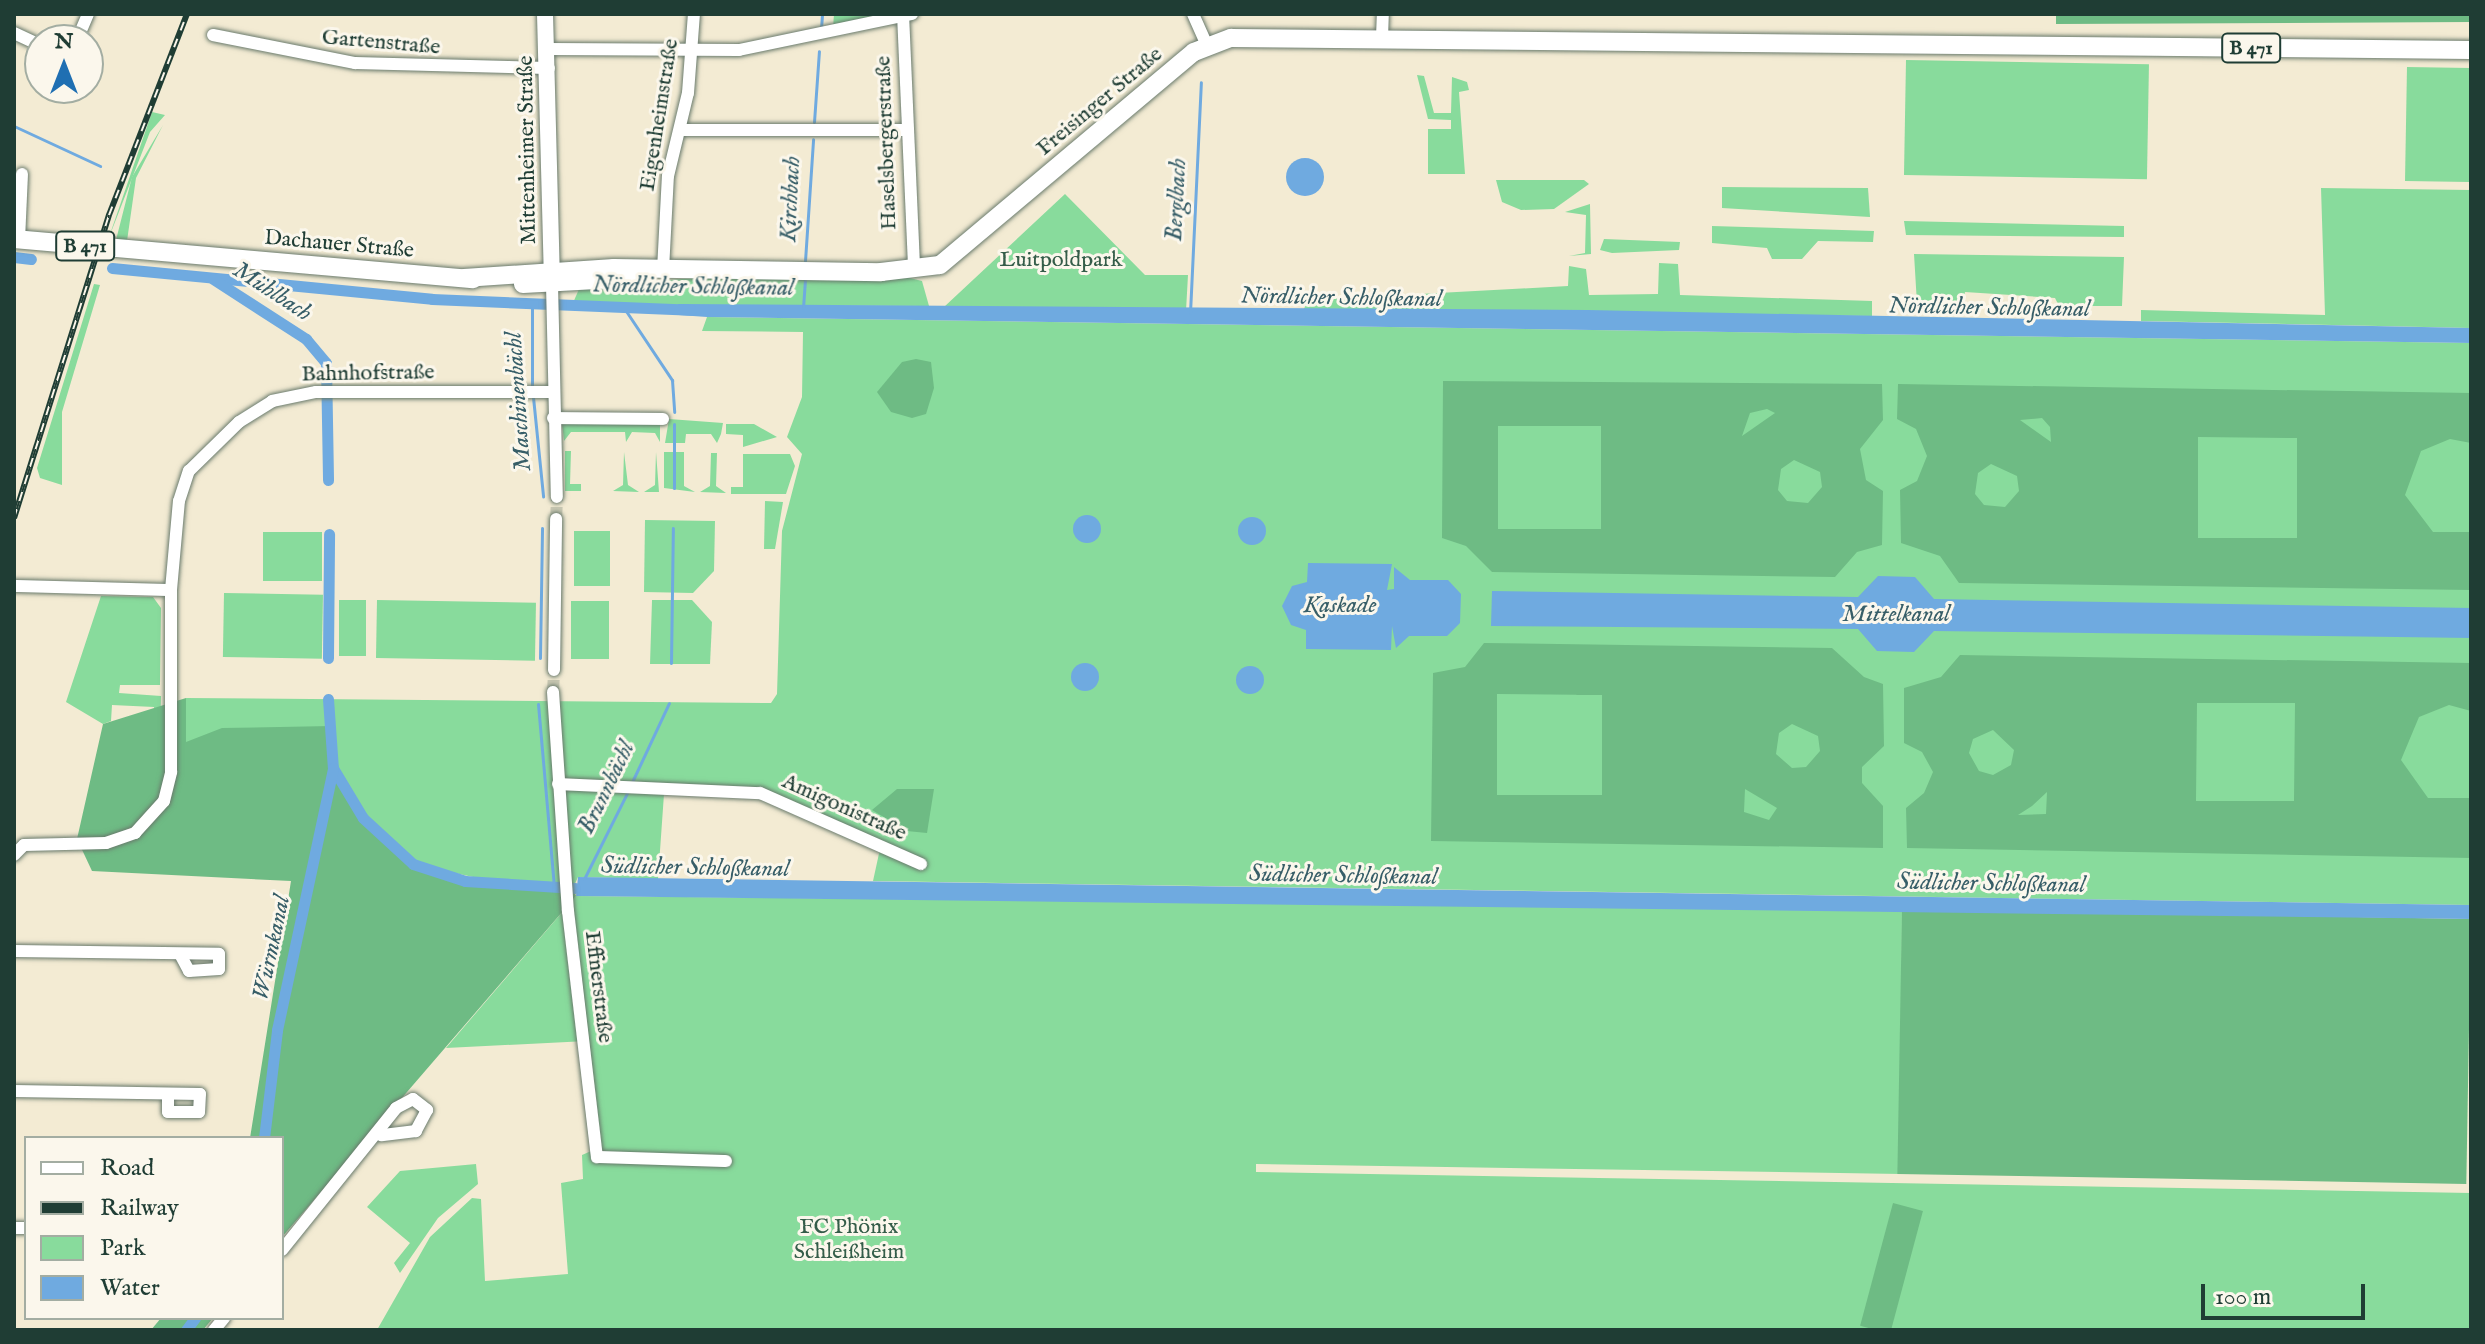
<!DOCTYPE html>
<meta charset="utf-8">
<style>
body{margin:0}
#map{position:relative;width:2485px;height:1344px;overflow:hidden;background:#f3ebd3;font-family:"IM FELL English",serif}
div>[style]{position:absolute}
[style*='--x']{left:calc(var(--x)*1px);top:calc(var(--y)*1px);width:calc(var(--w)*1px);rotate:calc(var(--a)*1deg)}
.green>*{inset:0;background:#88db9c;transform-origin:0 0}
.forest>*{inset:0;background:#6ebb84;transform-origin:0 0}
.water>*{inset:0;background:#6faae0}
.round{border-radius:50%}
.stream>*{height:3px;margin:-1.5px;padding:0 1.5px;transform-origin:1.5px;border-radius:1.5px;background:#6faae0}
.canal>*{height:11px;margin:-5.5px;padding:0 5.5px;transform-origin:5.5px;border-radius:5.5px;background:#6faae0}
.street-tunnel>*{height:12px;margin-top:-6px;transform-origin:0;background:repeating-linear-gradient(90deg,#c9c8b3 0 12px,transparent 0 18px)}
.roads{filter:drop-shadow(0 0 2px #697a6c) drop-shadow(0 0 2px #697a6c)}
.street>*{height:12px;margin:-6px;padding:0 6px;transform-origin:6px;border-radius:6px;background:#fff}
.secondary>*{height:16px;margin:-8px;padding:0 8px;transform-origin:8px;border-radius:8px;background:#fff}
.primary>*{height:18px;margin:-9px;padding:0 9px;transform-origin:9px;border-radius:9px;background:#fff}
.rail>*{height:6px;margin-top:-3px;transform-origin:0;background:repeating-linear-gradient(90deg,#fbf7ec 0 9px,#1f3d34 0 18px);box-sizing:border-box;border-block:2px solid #1f3d34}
span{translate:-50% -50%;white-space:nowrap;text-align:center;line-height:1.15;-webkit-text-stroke:6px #fbf7ec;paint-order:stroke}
.shield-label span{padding:2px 6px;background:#fbf7ec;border:2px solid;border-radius:6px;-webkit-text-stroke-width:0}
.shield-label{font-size:20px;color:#1f3d34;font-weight:700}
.street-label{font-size:22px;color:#1f3d34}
.park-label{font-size:22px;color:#345d49}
.water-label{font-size:24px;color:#375e68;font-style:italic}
.frame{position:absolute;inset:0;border:16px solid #1f3d34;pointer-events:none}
.legend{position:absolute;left:24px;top:1136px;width:260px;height:184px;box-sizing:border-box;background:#fbf7ec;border:2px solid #a3ada2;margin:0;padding:10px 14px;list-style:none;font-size:24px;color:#1f3d34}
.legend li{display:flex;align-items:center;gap:16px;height:40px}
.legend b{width:40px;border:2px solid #a3ada2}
.north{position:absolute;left:24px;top:24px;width:80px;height:80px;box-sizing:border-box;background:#fbf7ec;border:2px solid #a3ada2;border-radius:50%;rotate:0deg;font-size:22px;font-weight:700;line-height:32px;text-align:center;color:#1f3d34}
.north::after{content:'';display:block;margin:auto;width:28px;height:36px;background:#1f6fb2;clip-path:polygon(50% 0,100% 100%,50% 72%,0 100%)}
.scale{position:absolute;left:2201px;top:1284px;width:164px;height:36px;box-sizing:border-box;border:4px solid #1f3d34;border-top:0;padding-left:10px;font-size:24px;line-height:28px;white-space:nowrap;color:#1f3d34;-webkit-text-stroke:6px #fbf7ec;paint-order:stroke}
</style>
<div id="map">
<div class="green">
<i style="clip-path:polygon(834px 14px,886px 14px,833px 28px)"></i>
<i style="left:1906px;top:60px;width:243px;height:115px;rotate:1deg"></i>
<i style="left:2407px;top:67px;width:64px;height:114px;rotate:1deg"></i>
<i style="clip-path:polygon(1417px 75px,1424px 76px,1434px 113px,1451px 113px,1452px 77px,1467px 82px,1469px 90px,1459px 92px,1465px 174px,1428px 174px,1428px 129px,1451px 129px,1451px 120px,1428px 119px)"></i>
<i style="clip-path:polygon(152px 112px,165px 115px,150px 132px,108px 240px)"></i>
<i style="clip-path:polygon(163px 125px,136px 178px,127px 241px,116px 240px,132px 177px)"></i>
<i style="clip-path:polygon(1496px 180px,1584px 180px,1589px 184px,1554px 209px,1521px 210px,1502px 202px)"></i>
<i style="clip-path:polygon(1722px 187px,1868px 188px,1870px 217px,1722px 208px)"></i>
<i style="clip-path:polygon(2321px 188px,2471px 190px,2471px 328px,2141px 321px,2141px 310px,2325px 315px)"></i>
<i style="clip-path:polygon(1065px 194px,1145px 275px,1188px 275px,1186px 311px,944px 307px)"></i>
<i style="clip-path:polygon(1590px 204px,1591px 254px,1569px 256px,1585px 253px,1586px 215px,1565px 212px)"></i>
<i style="clip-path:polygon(1904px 221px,2124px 226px,2124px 237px,1906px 235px)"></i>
<i style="clip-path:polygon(1712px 226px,1874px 231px,1873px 242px,1818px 241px,1802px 259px,1772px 259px,1767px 248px,1712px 243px)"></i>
<i style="clip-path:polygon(1604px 239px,1680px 242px,1679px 250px,1612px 253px,1600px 250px)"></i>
<i style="clip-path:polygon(1914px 254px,2124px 257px,2122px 306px,2059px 306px,2055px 298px,1965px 292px,1963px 303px,1917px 304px)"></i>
<i style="clip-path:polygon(1659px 263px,1678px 264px,1680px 295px,1872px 301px,1872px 316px,1302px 312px,1309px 300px,1568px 286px,1569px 266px,1586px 269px,1589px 295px,1658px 294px)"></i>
<i style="clip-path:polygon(707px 277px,910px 278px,922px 281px,929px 306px,572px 305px,580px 287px)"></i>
<i style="clip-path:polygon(94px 284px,100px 285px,62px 412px,62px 485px,40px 478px,37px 468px)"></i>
<i style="clip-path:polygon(707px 317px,2471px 343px,2471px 905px,873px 881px,880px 849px,757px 795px,664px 794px,658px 879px,578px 877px,573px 888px,524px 888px,413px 864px,363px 818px,333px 768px,186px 742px,186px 698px,771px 703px,777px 694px,782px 531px,802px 454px,787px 437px,802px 397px,803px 332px,702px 331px)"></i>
<i style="clip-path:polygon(669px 419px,723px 423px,721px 434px,717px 443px,711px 434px,686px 434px,685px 443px,665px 443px)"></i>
<i style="clip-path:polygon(562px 423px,660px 424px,660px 442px,655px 433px,632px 432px,626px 442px,625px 432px,571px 432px,564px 441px)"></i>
<i style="clip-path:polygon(726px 424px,754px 424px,777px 437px,743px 447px,743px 435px,726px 434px)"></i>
<i style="clip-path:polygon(565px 451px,571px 451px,570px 484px,581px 484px,581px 491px,565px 491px)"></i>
<i style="clip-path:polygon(624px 452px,628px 485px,639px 492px,613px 491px,623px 485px)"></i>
<i style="clip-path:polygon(656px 452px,659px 492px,644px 492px,655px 485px)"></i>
<i style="clip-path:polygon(664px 452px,684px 452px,684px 486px,695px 492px,664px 488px)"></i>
<i style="clip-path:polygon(711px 453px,717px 453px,716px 486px,726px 493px,700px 492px,710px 486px)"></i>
<i style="clip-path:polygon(743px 454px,790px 454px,795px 466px,786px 494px,731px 494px,731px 487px,743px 487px)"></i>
<i style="clip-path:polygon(765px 501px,783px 502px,775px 549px,764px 549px)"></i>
<i style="clip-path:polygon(645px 520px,715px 521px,714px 571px,693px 593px,644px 592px)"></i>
<i style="left:574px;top:531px;width:36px;height:55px"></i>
<i style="left:263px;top:532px;width:59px;height:49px"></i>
<i style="left:224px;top:593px;width:99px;height:64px;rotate:1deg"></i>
<i style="clip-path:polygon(101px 596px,153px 597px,161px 608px,160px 685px,120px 685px,119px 693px,161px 696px,160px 736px,153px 736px,154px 707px,112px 705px,111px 721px,103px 724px,66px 702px)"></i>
<i style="left:339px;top:600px;width:27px;height:56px"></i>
<i style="left:377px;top:600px;width:159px;height:58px;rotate:1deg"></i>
<i style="clip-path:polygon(652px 600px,692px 600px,712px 622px,710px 664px,650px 664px)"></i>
<i style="left:571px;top:601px;width:38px;height:58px"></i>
<i style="clip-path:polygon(576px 896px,1902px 909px,1901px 1174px,1256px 1164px,1256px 1172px,2471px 1193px,2471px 1330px,377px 1330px,430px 1237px,472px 1198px,481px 1199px,485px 1281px,568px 1274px,561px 1183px,583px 1179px,582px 1155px,598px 1148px,587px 1041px,446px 1048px)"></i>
<i style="clip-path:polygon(476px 1164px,478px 1184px,438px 1218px,400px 1273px,394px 1263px,410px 1243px,367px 1207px,400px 1171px)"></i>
</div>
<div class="forest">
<i style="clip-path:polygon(2056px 14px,2471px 14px,2471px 22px,2056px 24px)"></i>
<i style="clip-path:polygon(916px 359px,931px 362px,934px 388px,926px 414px,912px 418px,891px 412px,877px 392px,902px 362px)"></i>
<i style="clip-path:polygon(evenodd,1443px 381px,1882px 384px,1883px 420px,1860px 449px,1866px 480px,1883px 491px,1882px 545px,1857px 552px,1835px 577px,1492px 572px,1466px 546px,1442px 538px,1443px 381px,1767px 409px,1775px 413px,1742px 436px,1750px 413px,1767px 409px,1443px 381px,1498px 426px,1601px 426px,1601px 529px,1498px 529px,1498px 426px,1443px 381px,1794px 460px,1820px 472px,1822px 487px,1808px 503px,1787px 501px,1778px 490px,1781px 469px,1794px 460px)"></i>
<i style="clip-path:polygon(evenodd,1898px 384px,2471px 393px,2471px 443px,2450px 439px,2421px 451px,2405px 495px,2433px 532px,2471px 532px,2471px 590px,1959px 583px,1940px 556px,1901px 543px,1900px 490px,1917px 481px,1927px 456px,1916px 429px,1897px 419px,1898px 384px,2042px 418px,2050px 427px,2051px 442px,2020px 420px,2042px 418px,1898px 384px,2198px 437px,2297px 438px,2297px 538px,2198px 538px,2198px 437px,1898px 384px,1991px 464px,2017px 476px,2019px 491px,2005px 507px,1984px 505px,1975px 494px,1978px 473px,1991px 464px)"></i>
<i style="clip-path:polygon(evenodd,1484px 643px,1832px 648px,1864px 677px,1883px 684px,1884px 746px,1862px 767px,1862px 783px,1883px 806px,1883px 848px,1431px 841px,1433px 673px,1465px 667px,1484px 643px,1497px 694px,1602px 695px,1602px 795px,1497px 795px,1497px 694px,1484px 643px,1792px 724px,1818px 736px,1820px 751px,1806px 767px,1792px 768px,1776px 754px,1779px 733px,1792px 724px,1484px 643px,1745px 789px,1777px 808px,1769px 820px,1744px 812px,1745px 789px)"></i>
<i style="clip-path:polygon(evenodd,1960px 655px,2471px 663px,2471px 711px,2449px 705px,2419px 717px,2401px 760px,2428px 798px,2471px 798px,2471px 858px,1907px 848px,1906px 808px,1924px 793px,1933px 772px,1922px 752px,1904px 743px,1904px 688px,1941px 677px,1960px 655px,2197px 703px,2295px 703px,2294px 801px,2196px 801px,2197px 703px,1960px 655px,1993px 730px,2014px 750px,2011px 765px,1993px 775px,1979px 771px,1969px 753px,1973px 739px,1993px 730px,1960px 655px,2047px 792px,2046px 814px,2018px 815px,2032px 806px,2047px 792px)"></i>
<i style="clip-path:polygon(186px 698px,186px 742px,222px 728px,331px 726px,333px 768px,363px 818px,413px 864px,465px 881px,573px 888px,576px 896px,282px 1237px,282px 1138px,250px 1138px,291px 881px,92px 871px,77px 839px,103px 724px)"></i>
<i style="clip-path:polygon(897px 789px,934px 789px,927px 833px,907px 831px,872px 810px)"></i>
<i style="left:1902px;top:909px;width:569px;height:265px;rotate:1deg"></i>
<i style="left:1893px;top:1203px;width:31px;height:127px;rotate:15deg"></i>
<i style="clip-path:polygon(161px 1318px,213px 1318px,203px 1330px,151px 1330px)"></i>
</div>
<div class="water">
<i class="round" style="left:1286px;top:158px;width:38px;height:38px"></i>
<i style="clip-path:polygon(678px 304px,1588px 310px,2471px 328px,2471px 343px,707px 317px,679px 315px)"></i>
<i class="round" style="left:1073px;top:515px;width:28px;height:28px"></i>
<i class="round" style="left:1238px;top:517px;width:28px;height:28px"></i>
<i style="clip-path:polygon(1308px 563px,1392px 564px,1387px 590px,1394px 589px,1394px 567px,1410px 580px,1448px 580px,1461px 594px,1460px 623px,1447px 636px,1409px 636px,1396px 648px,1392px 626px,1391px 650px,1306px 649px,1306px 630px,1291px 625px,1282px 606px,1292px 586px,1307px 582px)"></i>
<i style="clip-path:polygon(1878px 576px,1915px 577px,1934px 599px,2471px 608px,2471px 638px,1934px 631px,1914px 652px,1877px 651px,1858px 629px,1491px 626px,1492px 591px,1858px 597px)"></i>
<i class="round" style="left:1071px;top:663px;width:28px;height:28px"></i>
<i class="round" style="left:1236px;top:666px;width:28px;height:28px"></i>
<i style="clip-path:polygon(578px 877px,2471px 905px,2471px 919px,576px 896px)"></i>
</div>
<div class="stream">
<i style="--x:821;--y:29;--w:15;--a:-86"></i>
<i style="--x:814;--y:122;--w:71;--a:-86"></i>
<i style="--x:14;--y:126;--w:95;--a:24.9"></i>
<i style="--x:805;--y:261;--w:122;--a:-86.2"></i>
<i style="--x:532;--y:305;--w:84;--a:90"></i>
<i style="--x:624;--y:308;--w:87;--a:56.3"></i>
<i style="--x:672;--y:380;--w:32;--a:86"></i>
<i style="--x:803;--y:308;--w:28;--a:-86"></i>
<i style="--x:1190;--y:313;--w:231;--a:-87.3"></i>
<i style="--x:533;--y:397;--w:100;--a:84.2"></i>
<i style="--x:674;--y:488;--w:64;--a:-90"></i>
<i style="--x:540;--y:658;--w:130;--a:-89.1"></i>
<i style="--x:671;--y:663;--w:135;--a:-89.2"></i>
<i style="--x:538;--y:704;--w:184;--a:85"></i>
<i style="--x:632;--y:782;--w:87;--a:-64.9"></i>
<i style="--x:584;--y:879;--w:96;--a:-63.4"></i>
</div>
<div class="canal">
<i style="--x:14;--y:257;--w:17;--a:7"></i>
<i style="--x:112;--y:268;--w:321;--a:5.5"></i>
<i style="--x:432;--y:299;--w:259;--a:2.4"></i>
<i style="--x:213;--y:279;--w:111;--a:32.8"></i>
<i style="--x:306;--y:339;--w:31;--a:50"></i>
<i style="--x:326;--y:363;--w:117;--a:89"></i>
<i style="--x:328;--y:658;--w:124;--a:-89.5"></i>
<i style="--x:328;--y:699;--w:69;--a:85.9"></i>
<i style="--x:333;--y:768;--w:58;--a:59"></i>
<i style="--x:363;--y:818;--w:68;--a:42.6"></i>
<i style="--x:413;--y:864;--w:55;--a:18.1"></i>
<i style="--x:465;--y:881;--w:110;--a:3.6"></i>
<i style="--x:264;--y:1138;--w:109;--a:-83.1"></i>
<i style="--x:277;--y:1030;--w:268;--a:-77.9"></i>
<i style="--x:186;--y:1330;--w:15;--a:-53"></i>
</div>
<div class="street-tunnel">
<i style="--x:556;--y:519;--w:22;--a:-87"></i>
<i style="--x:553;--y:692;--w:22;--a:-87"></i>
</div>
<div class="roads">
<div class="street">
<i style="--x:903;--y:14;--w:256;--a:87.5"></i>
<i style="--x:1193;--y:14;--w:35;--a:66"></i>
<i style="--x:14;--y:33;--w:29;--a:25"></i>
<i style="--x:213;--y:35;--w:145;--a:11.2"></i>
<i style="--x:355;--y:63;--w:194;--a:1.5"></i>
<i style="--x:1382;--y:38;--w:24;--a:-88"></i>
<i style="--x:77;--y:40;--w:28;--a:-67"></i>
<i style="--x:547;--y:49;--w:192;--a:0.3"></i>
<i style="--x:739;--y:50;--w:177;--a:-11.8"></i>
<i style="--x:681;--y:130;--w:225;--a:0"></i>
<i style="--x:19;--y:240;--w:66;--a:-87.4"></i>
<i style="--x:663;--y:270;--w:94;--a:-87"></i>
<i style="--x:668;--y:176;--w:85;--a:-76.5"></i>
<i style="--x:688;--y:93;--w:79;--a:-85.7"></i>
<i style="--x:552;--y:284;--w:213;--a:88.7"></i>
<i style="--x:553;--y:418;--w:110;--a:0.5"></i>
<i style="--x:14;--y:586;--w:157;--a:1.5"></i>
<i style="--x:554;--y:670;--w:151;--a:-89.2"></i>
<i style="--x:553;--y:692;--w:220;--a:86.1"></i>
<i style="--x:568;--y:911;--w:248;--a:83.3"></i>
<i style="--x:597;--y:1157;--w:129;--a:1.8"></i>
<i style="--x:558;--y:784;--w:202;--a:2.6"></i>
<i style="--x:760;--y:793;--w:176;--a:23.8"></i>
<i style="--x:14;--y:855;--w:14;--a:-45"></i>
<i style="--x:24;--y:845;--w:82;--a:-1.4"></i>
<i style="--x:106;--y:843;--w:31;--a:-19"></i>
<i style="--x:135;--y:833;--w:43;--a:-47.8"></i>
<i style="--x:164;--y:801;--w:30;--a:-76"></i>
<i style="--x:171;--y:772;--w:182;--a:-90"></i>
<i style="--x:171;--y:590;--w:89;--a:-84.9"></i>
<i style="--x:179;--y:501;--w:32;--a:-72"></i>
<i style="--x:189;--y:471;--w:70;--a:-44.4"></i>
<i style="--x:239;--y:422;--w:39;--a:-32"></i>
<i style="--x:272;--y:401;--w:45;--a:-11.6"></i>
<i style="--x:316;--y:392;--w:236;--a:0"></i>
<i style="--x:14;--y:951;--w:205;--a:0.8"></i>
<i style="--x:219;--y:954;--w:15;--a:90"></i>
<i style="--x:219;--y:969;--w:30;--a:176"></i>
<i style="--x:189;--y:971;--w:19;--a:-118"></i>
<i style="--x:14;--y:1091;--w:186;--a:0.9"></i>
<i style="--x:200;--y:1094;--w:18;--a:93"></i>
<i style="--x:199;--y:1112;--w:31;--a:180"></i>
<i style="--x:168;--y:1112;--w:18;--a:-90"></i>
<i style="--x:14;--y:1228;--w:12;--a:0"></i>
<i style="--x:282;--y:1250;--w:182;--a:-51.2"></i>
<i style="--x:396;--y:1108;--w:19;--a:-28"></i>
<i style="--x:413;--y:1099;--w:18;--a:38"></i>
<i style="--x:427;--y:1110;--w:24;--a:118"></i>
<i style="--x:416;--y:1131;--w:35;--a:173"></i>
<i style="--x:214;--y:1330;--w:16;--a:-50"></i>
</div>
<div class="secondary">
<i style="--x:545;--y:14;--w:270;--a:88.5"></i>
</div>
<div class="primary">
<i style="--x:14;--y:239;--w:461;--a:5"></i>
<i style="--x:464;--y:278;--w:150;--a:-3.8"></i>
<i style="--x:614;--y:268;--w:267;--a:0.9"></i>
<i style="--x:881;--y:272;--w:59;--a:-6.8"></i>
<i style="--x:940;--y:265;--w:331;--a:-40"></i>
<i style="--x:1194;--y:52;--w:40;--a:-21"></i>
<i style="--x:1231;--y:38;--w:1240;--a:0.55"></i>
<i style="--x:523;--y:284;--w:110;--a:-3.1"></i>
</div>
</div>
<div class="rail">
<i style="--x:14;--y:518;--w:318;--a:-72.6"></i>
<i style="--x:109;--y:215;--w:216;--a:-68.8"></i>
</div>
<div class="shield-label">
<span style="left:2251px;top:48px">B 471</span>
<span style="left:85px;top:246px">B 471</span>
</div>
<div class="street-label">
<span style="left:381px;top:43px;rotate:5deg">Gartenstraße</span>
<span style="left:1100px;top:102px;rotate:-40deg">Freisinger Straße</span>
<span style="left:660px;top:115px;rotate:-81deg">Eigenheimstraße</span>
<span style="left:887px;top:143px;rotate:-92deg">Haselsbergerstraße</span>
<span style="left:528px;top:150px;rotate:-91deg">Mittenheimer Straße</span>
<span style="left:339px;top:245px;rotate:5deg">Dachauer Straße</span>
<span style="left:368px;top:374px;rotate:-1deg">Bahnhofstraße</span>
<span style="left:844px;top:808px;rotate:24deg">Amigonistraße</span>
<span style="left:598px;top:987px;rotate:83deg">Effnerstraße</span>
</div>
<div class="park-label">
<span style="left:1061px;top:261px">Luitpoldpark</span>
<span style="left:849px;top:1240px">FC Phönix<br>Schleißheim</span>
</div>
<div class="water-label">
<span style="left:791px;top:199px;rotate:-87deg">Kirchbach</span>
<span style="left:1177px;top:200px;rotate:-87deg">Berglbach</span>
<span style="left:693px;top:287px;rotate:1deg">Nördlicher Schloßkanal</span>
<span style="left:272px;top:292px;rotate:33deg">Mühlbach</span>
<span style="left:1341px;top:298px;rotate:1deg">Nördlicher Schloßkanal</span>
<span style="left:1989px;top:308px;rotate:1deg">Nördlicher Schloßkanal</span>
<span style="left:519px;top:402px;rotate:-94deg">Maschinenbächl</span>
<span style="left:1340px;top:606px">Kaskade</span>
<span style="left:1896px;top:615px">Mittelkanal</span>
<span style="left:607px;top:788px;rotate:-64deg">Brunnbächl</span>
<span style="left:695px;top:868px;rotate:1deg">Südlicher Schloßkanal</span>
<span style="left:1343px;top:876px;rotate:1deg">Südlicher Schloßkanal</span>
<span style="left:1991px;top:884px;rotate:1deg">Südlicher Schloßkanal</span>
<span style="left:272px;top:948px;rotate:-78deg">Würmkanal</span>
</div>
<div class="frame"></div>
<ul class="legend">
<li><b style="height:10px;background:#fff"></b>Road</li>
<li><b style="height:10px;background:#1f3d34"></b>Railway</li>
<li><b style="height:22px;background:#88db9c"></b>Park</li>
<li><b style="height:22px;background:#6faae0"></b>Water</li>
</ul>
<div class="north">N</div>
<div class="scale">100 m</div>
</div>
